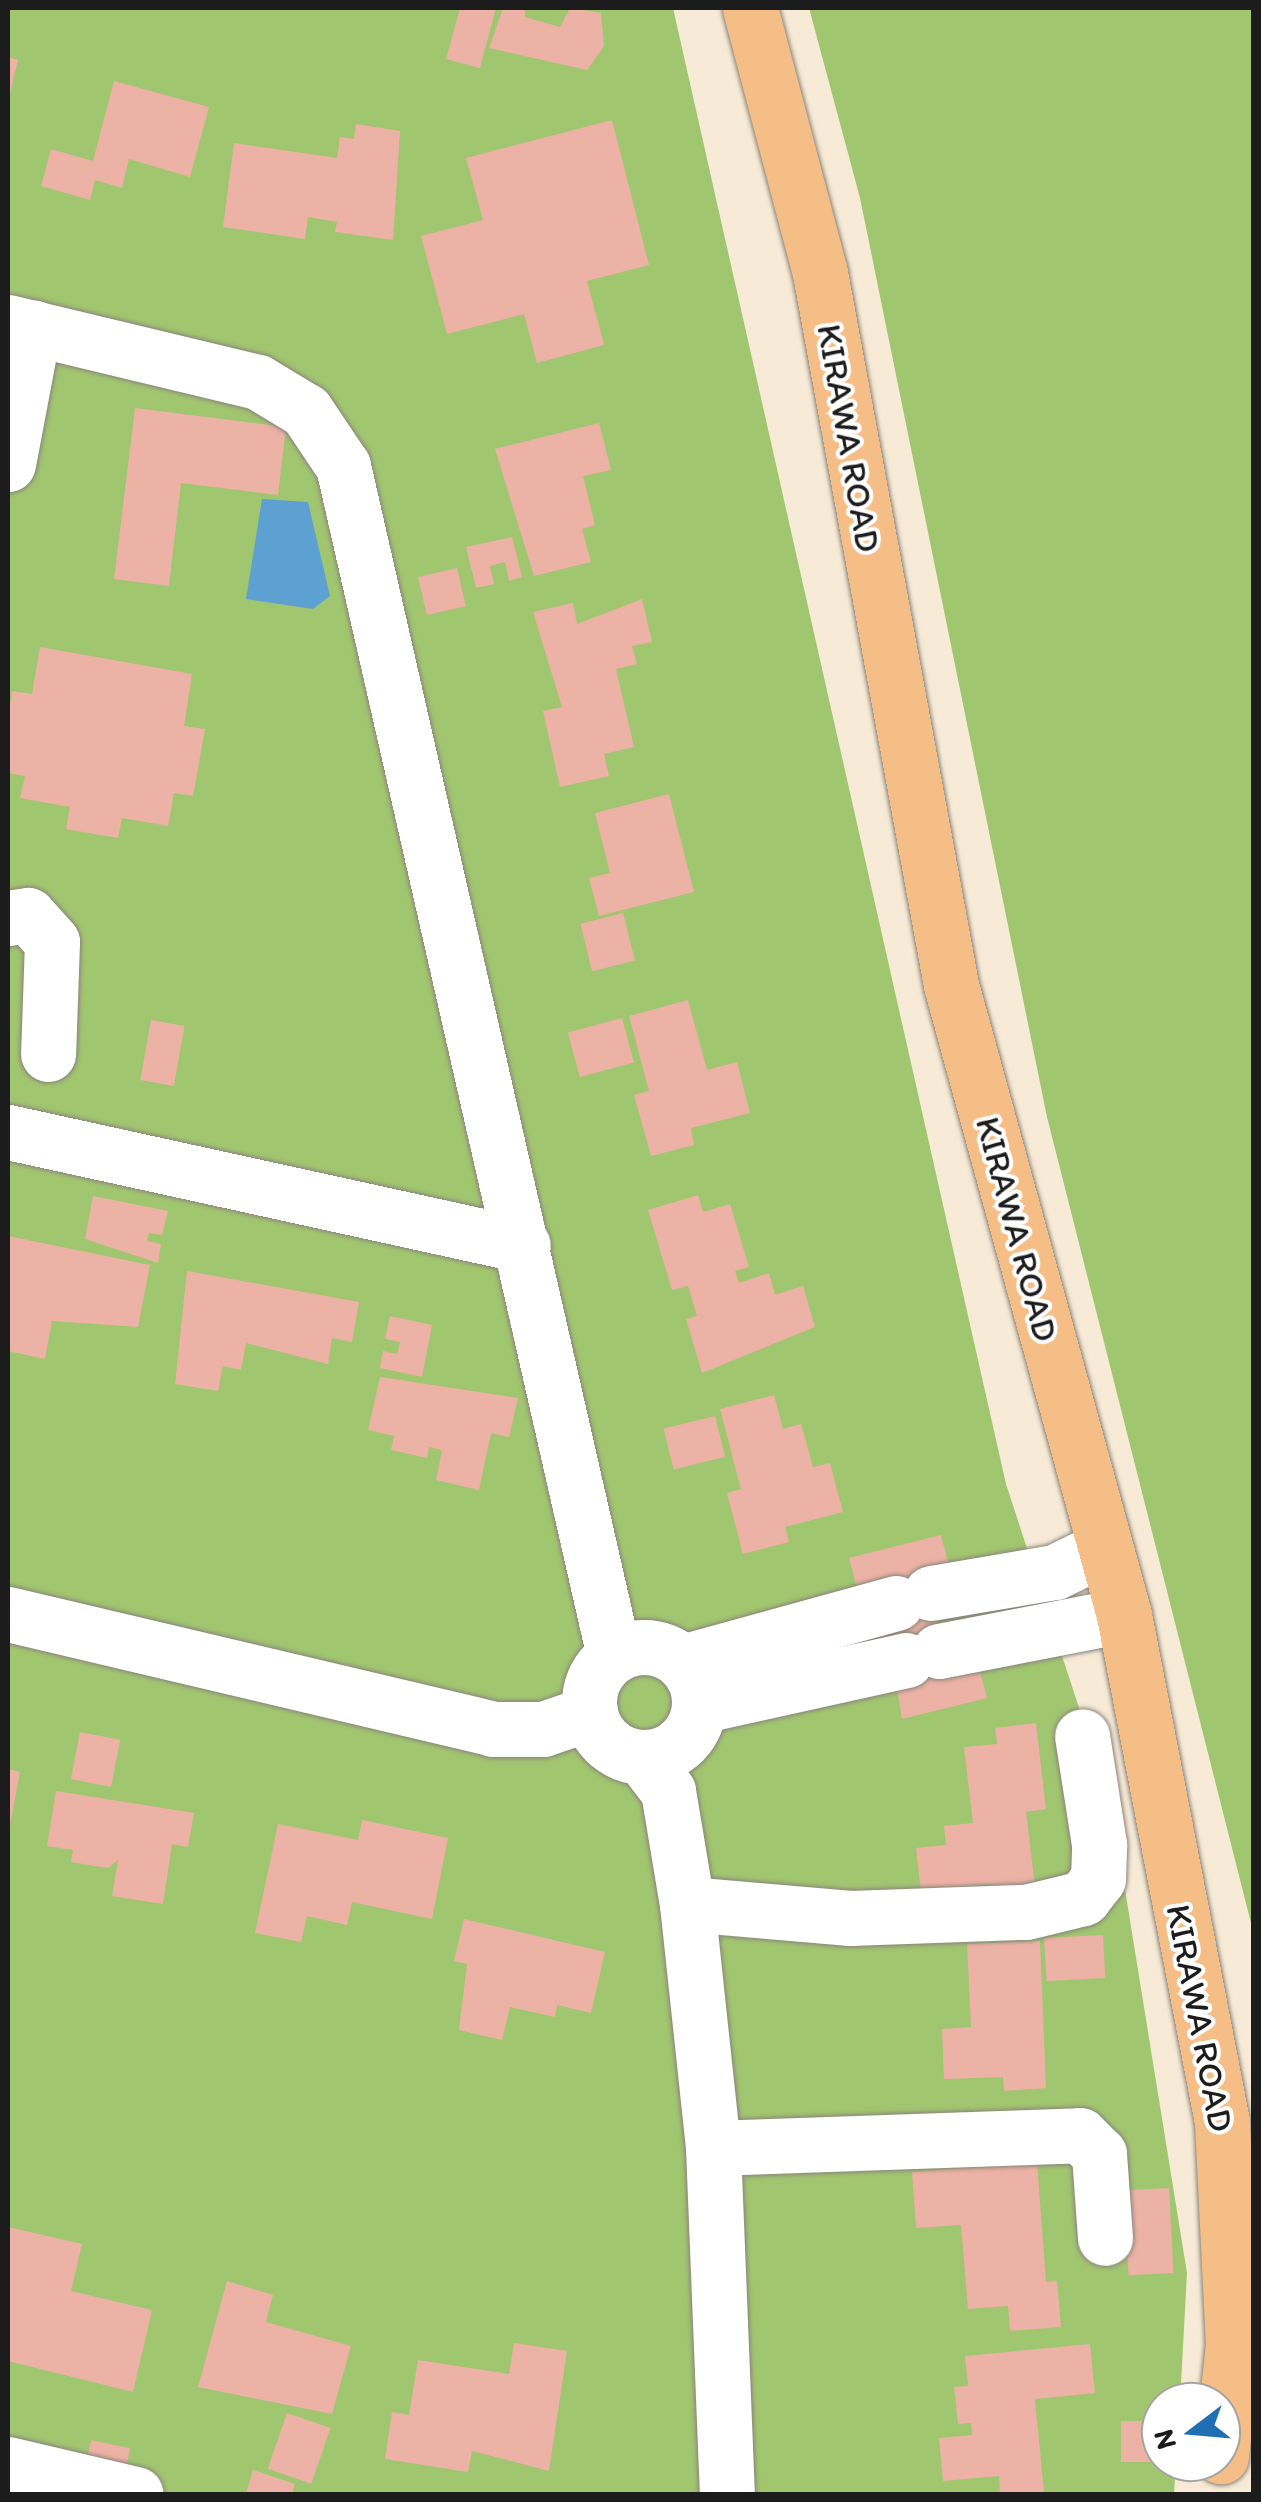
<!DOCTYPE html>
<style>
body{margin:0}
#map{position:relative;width:1261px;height:2502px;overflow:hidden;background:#f7ebd8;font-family:Itim,sans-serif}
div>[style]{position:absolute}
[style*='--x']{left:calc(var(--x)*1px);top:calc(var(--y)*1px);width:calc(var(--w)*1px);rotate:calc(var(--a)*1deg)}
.green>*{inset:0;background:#a1c670}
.water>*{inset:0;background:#5da1d2}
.building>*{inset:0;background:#edb2a6;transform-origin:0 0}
.roads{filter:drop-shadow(0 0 2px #8a847a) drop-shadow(0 0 2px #8a847a)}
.minor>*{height:55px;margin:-27.5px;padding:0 27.5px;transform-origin:27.5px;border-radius:27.5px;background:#fff}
.minor>.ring{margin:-27.5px;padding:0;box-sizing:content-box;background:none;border:55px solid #fff;border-radius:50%}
.major>*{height:55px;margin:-27.5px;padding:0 27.5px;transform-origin:27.5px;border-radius:27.5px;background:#f6be87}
span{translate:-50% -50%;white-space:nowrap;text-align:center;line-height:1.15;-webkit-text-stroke:8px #fff;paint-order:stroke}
.street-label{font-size:35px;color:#1c1c1c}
.frame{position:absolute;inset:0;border:10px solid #1c1c1c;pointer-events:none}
.north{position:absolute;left:1141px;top:2382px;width:100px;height:100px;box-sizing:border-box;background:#fff;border:2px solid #a4a4a4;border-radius:50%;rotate:254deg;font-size:28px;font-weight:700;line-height:40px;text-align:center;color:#1c1c1c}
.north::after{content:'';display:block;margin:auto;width:35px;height:45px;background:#1f6fb2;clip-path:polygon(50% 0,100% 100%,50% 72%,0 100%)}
</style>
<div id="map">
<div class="green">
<i style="clip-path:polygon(8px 8px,673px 8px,1006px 1484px,1112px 1809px,1187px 2273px,1180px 2402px,1161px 2402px,1161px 2462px,1176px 2462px,1174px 2494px,8px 2494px)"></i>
<i style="clip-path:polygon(809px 8px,1253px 8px,1253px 1931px,1047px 1117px,860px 198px)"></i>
</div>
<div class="water">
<i style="clip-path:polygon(262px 499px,308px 502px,330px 596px,313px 609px,246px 599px)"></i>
</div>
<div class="building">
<i style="clip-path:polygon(460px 8px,496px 8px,480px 68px,446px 59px)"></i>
<i style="clip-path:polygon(503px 8px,525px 8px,525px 17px,560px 27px,570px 8px,601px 13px,604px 46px,587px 70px,489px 48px)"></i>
<i style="clip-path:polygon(8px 57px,18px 60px,9px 97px,8px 97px)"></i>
<i style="clip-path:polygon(114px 81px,209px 107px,190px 177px,129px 159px,122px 188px,95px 180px,90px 200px,41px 186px,51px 149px,93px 161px)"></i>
<i style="clip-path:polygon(612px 120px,649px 265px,587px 281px,604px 345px,537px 363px,524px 314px,447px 334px,421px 236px,483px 220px,466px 158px)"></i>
<i style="clip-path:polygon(356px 124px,400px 131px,393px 240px,335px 232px,337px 222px,308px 217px,305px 239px,223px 227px,234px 143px,337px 158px,340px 137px,354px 139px)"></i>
<i style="clip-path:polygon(135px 408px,286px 427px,278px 495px,181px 483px,169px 586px,114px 579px)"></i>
<i style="clip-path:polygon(599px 423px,611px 470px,583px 476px,595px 525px,582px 529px,591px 562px,534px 576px,495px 449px)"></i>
<i style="clip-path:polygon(512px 537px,522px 577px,509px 581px,505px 562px,490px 566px,494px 584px,476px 588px,466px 547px)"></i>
<i style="left:457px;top:568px;width:39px;height:40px;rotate:77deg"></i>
<i style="clip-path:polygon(642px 599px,652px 642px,632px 646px,637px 664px,616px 669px,634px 747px,604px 754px,609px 776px,560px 787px,543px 711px,562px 707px,533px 612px,573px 603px,577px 624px)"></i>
<i style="clip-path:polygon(40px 647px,192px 674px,184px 726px,205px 729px,193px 796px,174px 793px,168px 826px,122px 818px,118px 838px,66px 829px,70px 807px,20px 798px,25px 776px,8px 773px,8px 720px,12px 691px,32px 694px)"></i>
<i style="clip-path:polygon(669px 794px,694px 892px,599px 916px,589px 878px,610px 873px,595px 813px)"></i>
<i style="left:623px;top:913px;width:49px;height:44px;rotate:76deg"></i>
<i style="clip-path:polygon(688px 1000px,707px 1070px,737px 1062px,750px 1113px,691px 1128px,694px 1145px,651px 1156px,634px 1095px,649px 1091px,629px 1016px)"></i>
<i style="left:622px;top:1018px;width:46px;height:56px;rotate:75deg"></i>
<i style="left:151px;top:1020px;width:34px;height:61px;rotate:10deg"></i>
<i style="clip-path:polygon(698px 1195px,703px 1212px,730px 1204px,749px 1267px,735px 1271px,739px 1283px,769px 1273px,775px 1295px,803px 1286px,815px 1327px,702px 1373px,686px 1319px,697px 1316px,688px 1286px,672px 1290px,648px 1210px)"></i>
<i style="clip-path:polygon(93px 1196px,168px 1211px,162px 1235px,149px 1233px,147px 1241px,161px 1244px,158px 1263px,85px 1239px)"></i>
<i style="clip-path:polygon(8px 1236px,150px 1265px,138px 1327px,52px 1321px,45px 1359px,8px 1351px)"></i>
<i style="clip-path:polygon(187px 1271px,359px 1302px,352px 1342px,332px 1338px,328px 1364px,246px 1343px,241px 1370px,223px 1366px,218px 1391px,175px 1384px)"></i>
<i style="clip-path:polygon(390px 1316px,432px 1325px,422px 1377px,380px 1368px,383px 1351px,397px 1354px,400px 1342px,385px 1339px)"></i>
<i style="clip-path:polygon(380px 1377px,518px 1398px,509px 1437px,491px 1433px,479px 1490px,436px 1480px,442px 1450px,429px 1447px,427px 1458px,391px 1450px,394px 1436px,368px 1430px)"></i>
<i style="clip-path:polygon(774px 1395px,783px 1429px,801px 1424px,813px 1467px,830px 1463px,843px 1512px,785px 1527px,789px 1542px,743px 1554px,727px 1493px,741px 1489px,720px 1409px)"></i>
<i style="left:715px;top:1416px;width:42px;height:53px;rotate:76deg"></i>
<i style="clip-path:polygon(941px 1535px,950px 1570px,927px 1575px,941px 1631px,979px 1668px,987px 1698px,902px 1719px,886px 1620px,858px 1592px,849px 1558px)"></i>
<i style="clip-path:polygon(1036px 1723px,1046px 1809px,1026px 1812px,1036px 1894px,993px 1899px,991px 1884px,921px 1892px,916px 1848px,946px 1845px,944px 1826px,973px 1823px,964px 1747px,997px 1744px,995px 1728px)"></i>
<i style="left:80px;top:1732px;width:41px;height:48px;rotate:11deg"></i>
<i style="clip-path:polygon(8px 1769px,20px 1772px,9px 1830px,8px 1830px)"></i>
<i style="clip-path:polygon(56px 1791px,194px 1813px,188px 1847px,172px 1844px,163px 1904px,112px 1896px,118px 1860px,108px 1868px,71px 1862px,73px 1850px,47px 1846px)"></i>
<i style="clip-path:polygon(362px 1820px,448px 1838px,432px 1919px,352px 1902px,347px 1925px,307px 1916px,301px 1942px,255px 1933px,278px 1824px,358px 1840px)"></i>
<i style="clip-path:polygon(464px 1919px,605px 1952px,591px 2013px,557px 2005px,555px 2017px,510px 2007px,502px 2040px,459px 2030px,467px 1964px,454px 1961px)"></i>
<i style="left:1103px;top:1935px;width:43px;height:59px;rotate:87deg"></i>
<i style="clip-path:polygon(1040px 1941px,1046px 2088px,1004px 2091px,1003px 2077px,944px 2079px,942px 2029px,971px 2027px,967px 1944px)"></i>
<i style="clip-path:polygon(1037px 2162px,1046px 2282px,1057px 2281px,1061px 2327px,1010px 2331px,1008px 2306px,968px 2309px,961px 2225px,916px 2228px,912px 2172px)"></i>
<i style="left:1169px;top:2188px;width:85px;height:45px;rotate:87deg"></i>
<i style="clip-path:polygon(8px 2227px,82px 2244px,71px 2291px,152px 2310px,133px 2392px,8px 2361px)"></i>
<i style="clip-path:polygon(227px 2281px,273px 2295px,266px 2322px,351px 2346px,332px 2414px,198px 2387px)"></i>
<i style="clip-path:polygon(514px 2343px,567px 2351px,549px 2471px,472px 2451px,468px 2472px,385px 2459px,392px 2412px,409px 2415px,418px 2360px,509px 2374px)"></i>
<i style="clip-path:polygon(1090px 2344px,1095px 2393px,1035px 2399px,1044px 2492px,1000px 2494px,999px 2476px,943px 2481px,939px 2438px,972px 2435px,971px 2423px,958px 2424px,954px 2387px,968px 2386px,965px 2356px)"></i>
<i style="left:287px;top:2413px;width:46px;height:59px;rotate:19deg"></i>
<i style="left:1161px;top:2421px;width:41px;height:40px;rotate:90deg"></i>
<i style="left:91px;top:2440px;width:40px;height:35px;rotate:12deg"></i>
<i style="clip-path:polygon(253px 2470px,295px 2484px,292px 2494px,246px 2494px)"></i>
</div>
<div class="roads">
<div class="minor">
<i style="--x:8;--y:322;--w:257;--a:13.5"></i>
<i style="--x:258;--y:382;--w:56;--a:31.1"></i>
<i style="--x:306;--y:411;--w:66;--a:56.1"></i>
<i style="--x:343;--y:466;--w:1220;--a:77.17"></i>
<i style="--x:8;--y:464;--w:139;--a:-79.3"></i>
<i style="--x:8;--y:918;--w:20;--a:-9"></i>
<i style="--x:28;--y:915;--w:36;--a:48"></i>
<i style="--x:52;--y:942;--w:112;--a:92"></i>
<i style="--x:8;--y:1132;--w:527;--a:12.38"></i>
<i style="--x:931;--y:1593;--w:126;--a:-9.6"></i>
<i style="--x:1055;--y:1572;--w:55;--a:-26.1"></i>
<i style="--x:8;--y:1614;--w:498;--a:13.3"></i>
<i style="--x:493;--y:1729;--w:50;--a:0"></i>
<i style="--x:543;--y:1729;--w:50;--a:-18.8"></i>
<i class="ring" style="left:589px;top:1647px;width:55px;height:55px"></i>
<i style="--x:939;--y:1651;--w:188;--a:-11"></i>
<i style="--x:682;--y:1662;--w:222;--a:-15.4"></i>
<i style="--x:699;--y:1706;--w:212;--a:-12.5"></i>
<i style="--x:642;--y:1757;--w:43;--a:52.6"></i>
<i style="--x:668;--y:1791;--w:115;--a:80.5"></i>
<i style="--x:687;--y:1904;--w:245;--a:83.9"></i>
<i style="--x:713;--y:2148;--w:346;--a:87.7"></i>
<i style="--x:687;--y:1904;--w:164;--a:4.9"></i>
<i style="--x:850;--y:1918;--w:176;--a:-2"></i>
<i style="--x:1026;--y:1912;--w:59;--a:-13.8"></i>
<i style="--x:1083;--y:1898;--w:24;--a:-52"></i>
<i style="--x:1098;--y:1879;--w:35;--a:-88"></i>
<i style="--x:1099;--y:1844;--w:109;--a:-98.9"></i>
<i style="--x:713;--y:2148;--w:367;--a:-2"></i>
<i style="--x:1080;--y:2135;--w:27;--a:45"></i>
<i style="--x:1099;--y:2154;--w:84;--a:85.9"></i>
<i style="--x:8;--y:2464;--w:131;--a:13.2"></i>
</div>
<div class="major">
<i style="--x:750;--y:8;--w:274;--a:75.2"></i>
<i style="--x:820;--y:273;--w:724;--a:79.57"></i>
<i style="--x:951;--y:985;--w:653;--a:74.64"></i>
<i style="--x:1124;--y:1615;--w:516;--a:79.06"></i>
<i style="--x:1222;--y:2122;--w:222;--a:87.2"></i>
<i style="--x:1233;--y:2344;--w:113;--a:96.1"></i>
</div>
</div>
<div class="street-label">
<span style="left:849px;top:438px;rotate:80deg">KIRAWA ROAD</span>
<span style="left:1017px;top:1229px;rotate:75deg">KIRAWA ROAD</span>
<span style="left:1200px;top:2018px;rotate:79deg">KIRAWA ROAD</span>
</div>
<div class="frame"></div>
<div class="north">N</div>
</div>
